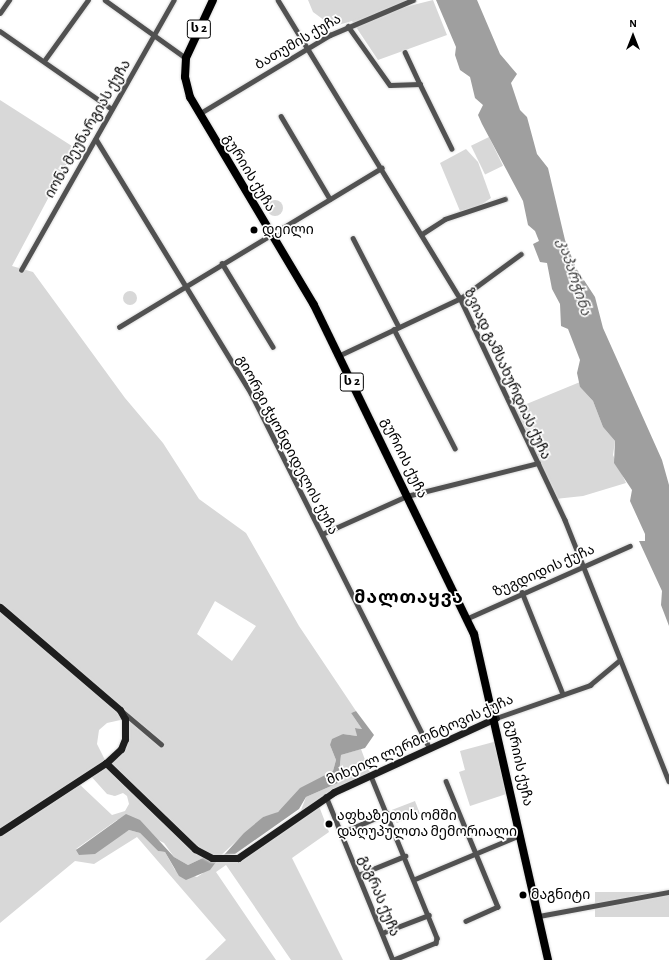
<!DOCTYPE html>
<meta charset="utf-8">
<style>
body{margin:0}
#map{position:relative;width:669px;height:960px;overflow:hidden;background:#fff;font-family:"Alegreya Sans","Noto Sans Georgian",sans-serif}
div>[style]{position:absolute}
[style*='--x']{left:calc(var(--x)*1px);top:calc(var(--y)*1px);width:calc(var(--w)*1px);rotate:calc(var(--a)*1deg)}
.green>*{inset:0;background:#d8d8d8;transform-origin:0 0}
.round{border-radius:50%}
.water>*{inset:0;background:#9f9f9f}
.roads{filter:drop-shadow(0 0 1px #dbdbdb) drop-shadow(0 0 1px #dbdbdb)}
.street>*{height:4.5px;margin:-2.25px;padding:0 2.25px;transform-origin:2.25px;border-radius:2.25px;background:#515151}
.secondary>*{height:7px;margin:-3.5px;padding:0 3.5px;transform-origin:3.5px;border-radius:3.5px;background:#1e1e1e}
.highway>*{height:8px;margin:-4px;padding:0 4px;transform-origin:4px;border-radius:4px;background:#000}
.dots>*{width:11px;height:11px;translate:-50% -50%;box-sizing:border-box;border:2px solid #fff;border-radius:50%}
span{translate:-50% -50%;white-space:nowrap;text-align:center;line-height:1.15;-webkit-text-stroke:3.5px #fff;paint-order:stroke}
.shield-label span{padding:1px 3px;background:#fff;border:1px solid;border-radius:3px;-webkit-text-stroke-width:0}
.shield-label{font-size:13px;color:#000;font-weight:700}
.street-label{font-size:14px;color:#000}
.poi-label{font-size:14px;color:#000}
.left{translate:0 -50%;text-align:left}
.water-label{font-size:15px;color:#404040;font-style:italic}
.district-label{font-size:18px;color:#000;font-weight:700;letter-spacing:1px}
.north{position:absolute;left:613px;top:16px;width:40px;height:40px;-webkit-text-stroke:3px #fff;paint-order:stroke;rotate:0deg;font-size:11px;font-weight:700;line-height:16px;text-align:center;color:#000}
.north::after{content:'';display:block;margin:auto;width:14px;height:18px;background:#000;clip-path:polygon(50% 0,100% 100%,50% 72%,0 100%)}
</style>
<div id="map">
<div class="green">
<i style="clip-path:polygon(308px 0,409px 0,396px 6px,397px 9px,433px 0,447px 35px,378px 60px,352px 21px,335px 26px,328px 23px,313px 12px)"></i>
<i style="clip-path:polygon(evenodd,0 100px,75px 148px,12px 266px,33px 272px,125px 398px,163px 443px,199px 499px,246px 533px,299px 626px,356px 711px,351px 713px,362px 729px,356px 728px,357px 736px,343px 734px,330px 745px,336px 760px,333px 771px,275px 814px,263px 817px,219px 857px,238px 858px,300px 813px,306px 797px,338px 783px,341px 755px,361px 749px,371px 776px,317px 801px,329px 832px,292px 858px,343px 960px,291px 960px,226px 865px,216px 872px,276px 960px,205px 960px,226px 940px,137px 837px,94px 864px,75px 861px,0 923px,0 100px,215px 601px,256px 626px,232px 661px,197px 634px,215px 601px,0 100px,125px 719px,121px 749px,106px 762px,97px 744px,99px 730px,107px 723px,125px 719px,0 100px,89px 774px,107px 794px,115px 796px,123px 793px,127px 796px,129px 804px,125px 811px,112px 815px,77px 782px,89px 774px,0 100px,117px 820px,164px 843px,174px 857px,188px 865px,207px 856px,203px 873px,197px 877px,175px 870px,165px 852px,158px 851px,140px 833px,129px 830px,108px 843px,76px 849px,117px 820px)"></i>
<i style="left:489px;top:137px;width:32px;height:20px;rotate:64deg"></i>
<i style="clip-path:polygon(466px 149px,478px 162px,491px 198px,478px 207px,460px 211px,440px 163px)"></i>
<i class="round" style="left:267px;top:200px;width:16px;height:16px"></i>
<i class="round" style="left:123px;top:291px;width:14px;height:14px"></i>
<i style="clip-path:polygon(580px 382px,580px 387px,593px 401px,603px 427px,615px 441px,613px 455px,626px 483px,583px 496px,555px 499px,512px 410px)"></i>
<i style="clip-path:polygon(501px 740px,512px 792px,470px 806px,459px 772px,465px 770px,460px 751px)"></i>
<i style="left:415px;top:801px;width:14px;height:25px;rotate:69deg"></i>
<i style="left:669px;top:892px;width:25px;height:74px;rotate:90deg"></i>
</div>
<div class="water">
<i style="clip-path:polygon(436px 0,477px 0,500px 54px,517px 74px,511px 83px,520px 110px,527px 117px,537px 154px,548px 168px,565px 240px,576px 268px,595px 297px,603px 328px,662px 460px,669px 485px,669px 626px,661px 605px,662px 591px,639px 541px,645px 541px,645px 534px,630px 501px,632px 490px,614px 463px,615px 441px,603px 427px,593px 401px,580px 387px,577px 373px,580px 360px,568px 329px,561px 326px,560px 304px,552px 289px,547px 263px,540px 262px,533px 244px,539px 241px,535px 231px,528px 225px,523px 201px,482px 124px,478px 115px,483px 105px,475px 98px,470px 77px,460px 70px,455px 55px,456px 47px)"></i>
<i style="clip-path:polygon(356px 711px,374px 735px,365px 748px,341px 755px,338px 783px,306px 797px,299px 809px,235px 854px,224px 855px,244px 833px,263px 817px,278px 812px,300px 788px,333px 771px,336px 760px,330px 745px,332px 739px,343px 734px,357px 736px,355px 728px,362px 729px,351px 713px)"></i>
<i style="clip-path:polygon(126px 814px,140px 820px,174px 857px,188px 865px,207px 856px,219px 858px,210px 870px,186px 880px,179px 876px,165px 852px,158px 851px,140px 833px,129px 830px,95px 854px,79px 855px,76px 850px)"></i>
</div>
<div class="roads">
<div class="street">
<i style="--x:105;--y:0;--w:100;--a:35.6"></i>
<i style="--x:278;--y:0;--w:354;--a:58.6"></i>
<i style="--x:462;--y:302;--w:241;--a:64.7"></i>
<i style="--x:565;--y:520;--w:281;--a:68.3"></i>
<i style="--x:0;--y:13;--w:16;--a:-55"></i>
<i style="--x:348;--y:26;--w:72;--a:54.6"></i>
<i style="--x:390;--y:85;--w:30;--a:-2"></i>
<i style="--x:420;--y:84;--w:72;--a:63.8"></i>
<i style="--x:0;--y:31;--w:136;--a:34.9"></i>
<i style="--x:405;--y:52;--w:35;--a:65"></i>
<i style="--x:44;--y:61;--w:75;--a:-54.2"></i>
<i style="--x:199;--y:114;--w:153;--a:-31.1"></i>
<i style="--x:330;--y:35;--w:90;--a:-22.9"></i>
<i style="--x:281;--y:116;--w:96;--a:59.4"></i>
<i style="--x:96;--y:139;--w:298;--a:58.6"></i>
<i style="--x:251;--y:393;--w:398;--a:63.3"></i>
<i style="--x:422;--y:234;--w:27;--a:-33"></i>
<i style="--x:445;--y:219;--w:63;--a:-18.4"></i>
<i style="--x:353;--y:238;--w:100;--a:62.7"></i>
<i style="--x:222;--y:263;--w:98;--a:58.7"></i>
<i style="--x:21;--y:270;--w:310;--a:-60.5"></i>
<i style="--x:119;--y:327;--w:307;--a:-31.2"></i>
<i style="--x:394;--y:329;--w:134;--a:62.9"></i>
<i style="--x:338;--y:356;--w:136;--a:-25.2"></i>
<i style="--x:461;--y:298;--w:74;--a:-36.3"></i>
<i style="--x:322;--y:534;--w:93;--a:-24.1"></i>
<i style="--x:407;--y:496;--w:135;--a:-14.1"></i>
<i style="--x:522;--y:592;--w:110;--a:68.1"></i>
<i style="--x:468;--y:618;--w:177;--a:-24"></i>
<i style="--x:123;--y:712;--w:50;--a:40.1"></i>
<i style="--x:496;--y:718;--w:100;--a:-19.3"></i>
<i style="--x:590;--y:685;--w:39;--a:-40"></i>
<i style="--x:371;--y:776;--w:175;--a:67.8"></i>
<i style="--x:437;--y:938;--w:5;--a:101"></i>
<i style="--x:436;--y:943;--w:45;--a:158"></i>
<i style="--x:446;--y:781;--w:136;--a:67.6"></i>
<i style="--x:498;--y:907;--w:35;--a:156"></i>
<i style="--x:326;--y:796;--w:177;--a:67.8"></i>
<i style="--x:341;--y:833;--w:50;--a:-23.5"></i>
<i style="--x:358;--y:875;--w:51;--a:-22"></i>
<i style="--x:415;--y:879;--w:114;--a:-22.7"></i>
<i style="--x:539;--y:916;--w:132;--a:-10.5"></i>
<i style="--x:382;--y:933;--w:50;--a:-21"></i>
</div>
<div class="secondary">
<i style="--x:0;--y:607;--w:158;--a:40.6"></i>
<i style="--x:120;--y:710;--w:10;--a:61"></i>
<i style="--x:125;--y:719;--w:20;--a:90"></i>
<i style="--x:125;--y:739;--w:11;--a:112"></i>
<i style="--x:121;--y:749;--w:21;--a:137"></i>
<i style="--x:0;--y:832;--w:126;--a:-33.1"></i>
<i style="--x:106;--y:763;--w:124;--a:44"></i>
<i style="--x:195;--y:849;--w:19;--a:28"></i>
<i style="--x:212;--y:858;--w:26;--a:0"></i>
<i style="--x:238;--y:858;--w:116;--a:-34.5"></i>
<i style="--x:334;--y:792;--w:178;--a:-24.6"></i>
</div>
<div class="highway">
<i style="--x:213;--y:0;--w:64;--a:115"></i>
<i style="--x:186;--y:58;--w:19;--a:93"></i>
<i style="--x:185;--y:77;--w:21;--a:76"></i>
<i style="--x:190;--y:97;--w:242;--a:59.2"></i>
<i style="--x:314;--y:305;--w:366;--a:64.1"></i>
<i style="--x:474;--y:634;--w:334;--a:77.2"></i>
</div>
</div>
<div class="dots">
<i style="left:254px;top:230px;background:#000"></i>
<i style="left:329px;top:824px;background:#000"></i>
<i style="left:523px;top:895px;background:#000"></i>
</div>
<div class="shield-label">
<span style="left:199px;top:29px">ს 2</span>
<span style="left:352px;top:382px">ს 2</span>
</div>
<div class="street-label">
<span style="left:298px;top:42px;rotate:-30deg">ბათუმის ქუჩა</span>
<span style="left:88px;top:129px;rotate:-60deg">იონა მეუნარგიას ქუჩა</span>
<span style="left:249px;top:173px;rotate:59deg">გურიის ქუჩა</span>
<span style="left:507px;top:374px;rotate:65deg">ზვიად გამსახურდიას ქუჩა</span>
<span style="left:287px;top:445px;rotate:62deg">გიორგი ჭყონდიდელის ქუჩა</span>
<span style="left:404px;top:458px;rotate:64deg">გურიის ქუჩა</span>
<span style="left:544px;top:571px;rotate:-24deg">ზუგდიდის ქუჩა</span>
<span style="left:420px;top:740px;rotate:-24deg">მიხეილ ლერმონტოვის ქუჩა</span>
<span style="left:519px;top:763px;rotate:78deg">გურიის ქუჩა</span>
<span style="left:379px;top:896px;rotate:68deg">გაგრას ქუჩა</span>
</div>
<div class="poi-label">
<span class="left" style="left:262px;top:230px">დეილი</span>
<span class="left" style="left:337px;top:824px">აფხაზეთის ომში<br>დაღუპულთა მემორიალი</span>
<span class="left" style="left:531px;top:895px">მაგნიტი</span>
</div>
<div class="water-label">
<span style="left:574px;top:277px;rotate:72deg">კაპარჭინა</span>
</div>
<div class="district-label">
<span style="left:409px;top:598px">მალთაყვა</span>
</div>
<div class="north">N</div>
</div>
